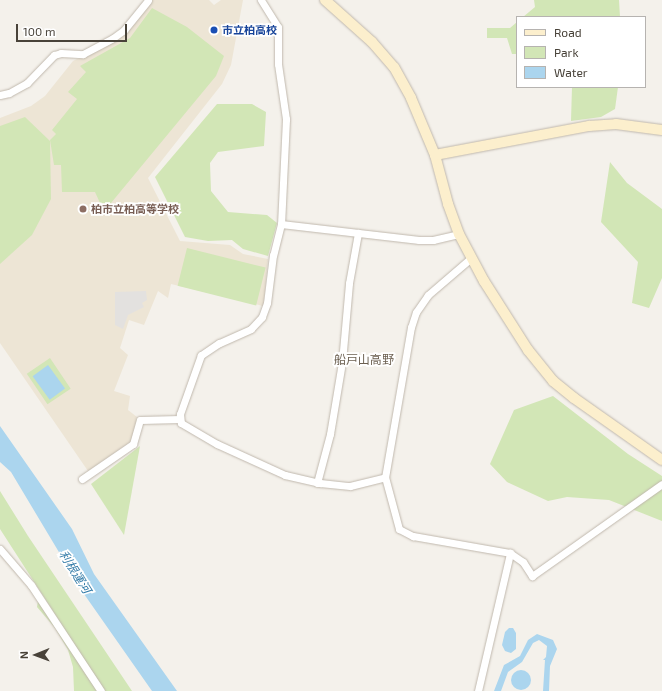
<!DOCTYPE html>
<meta charset="utf-8">
<style>
body{margin:0}
#map{position:relative;width:662px;height:691px;overflow:hidden;background:#f4f1eb;font-family:"Exo 2","Noto Sans JP",sans-serif}
div>[style]{position:absolute}
[style*='--x']{left:calc(var(--x)*1px);top:calc(var(--y)*1px);width:calc(var(--w)*1px);rotate:calc(var(--a)*1deg)}
.education>*{inset:0;background:#ede5d5}
.green>*{inset:0;background:#d2e6b6;transform-origin:0 0}
.parking>*{inset:0;background:#e3e1df}
.water>*{inset:0;background:#abd5ee;transform-origin:0 0}
.round{border-radius:50%}
.roads{filter:drop-shadow(0 0 1px #c0b8ad) drop-shadow(0 0 1px #c0b8ad)}
.street>*{height:7px;margin:-3.5px;padding:0 3.5px;transform-origin:3.5px;border-radius:3.5px;background:#fff}
.secondary>*{height:10px;margin:-5px;padding:0 5px;transform-origin:5px;border-radius:5px;background:#fcefcd}
.dots>*{width:11px;height:11px;translate:-50% -50%;box-sizing:border-box;border:2px solid #fff;border-radius:50%}
span{translate:-50% -50%;white-space:nowrap;text-align:center;line-height:1.15;-webkit-text-stroke:3.5px #fff;paint-order:stroke}
.transit-label{font-size:11px;color:#164399;font-weight:700}
.left{translate:0 -50%;text-align:left}
.education-label{font-size:11px;color:#785e54;font-weight:700}
.neighbourhood-label{font-size:12px;color:#6b5f50}
.water-label{font-size:12px;color:#347ca8;font-style:italic}
.legend{position:absolute;left:516px;top:16px;width:130px;height:72px;box-sizing:border-box;background:#fff;border:1px solid #b6b3b0;margin:0;padding:5px 7px;list-style:none;font-size:12px;color:#484239}
.legend li{display:flex;align-items:center;gap:8px;height:20px}
.legend b{width:20px;border:1px solid #b6b3b0}
.north{position:absolute;left:16px;top:635px;width:40px;height:40px;-webkit-text-stroke:3px #fff;paint-order:stroke;rotate:269deg;font-size:11px;font-weight:700;line-height:16px;text-align:center;color:#484239}
.north::after{content:'';display:block;margin:auto;width:14px;height:18px;background:#484239;clip-path:polygon(50% 0,100% 100%,50% 72%,0 100%)}
.scale{position:absolute;left:16px;top:24px;width:111px;height:18px;box-sizing:border-box;border:2px solid #484239;border-top:0;padding-left:5px;font-size:12px;line-height:14px;white-space:nowrap;color:#484239;-webkit-text-stroke:3px #fff;paint-order:stroke}
</style>
<div id="map">
<div class="education">
<i style="clip-path:polygon(152px 0,209px 0,214px 5px,221px 0,243px 0,231px 65px,222px 84px,148px 178px,180px 241px,230px 245px,243px 254px,268px 259px,264px 302px,263px 306px,171px 284px,168px 298px,158px 291px,144px 325px,129px 320px,120px 348px,128px 355px,114px 391px,130px 396px,128px 410px,137px 417px,133px 440px,88px 471px,0 343px,0 118px,31px 106px,45px 96px,73px 61px,121px 37px)"></i>
</div>
<div class="green">
<i style="clip-path:polygon(534px 0,619px 0,620px 17px,523px 17px,535px 7px)"></i>
<i style="clip-path:polygon(152px 8px,187px 27px,224px 56px,216px 76px,111px 203px,100px 203px,95px 192px,62px 192px,61px 165px,54px 165px,50px 140px,56px 134px,52px 130px,77px 99px,68px 92px,86px 72px,80px 66px,130px 38px)"></i>
<i style="clip-path:polygon(517px 22px,517px 54px,512px 54px,507px 38px,487px 38px,487px 28px,510px 28px)"></i>
<i style="clip-path:polygon(572px 87px,618px 87px,615px 109px,601px 117px,571px 121px)"></i>
<i style="clip-path:polygon(217px 104px,252px 104px,266px 112px,264px 146px,218px 152px,210px 163px,211px 191px,228px 212px,267px 215px,277px 223px,268px 256px,243px 249px,232px 240px,208px 241px,185px 237px,155px 177px)"></i>
<i style="clip-path:polygon(25px 117px,50px 141px,51px 199px,32px 235px,0 264px,0 126px)"></i>
<i style="clip-path:polygon(610px 162px,627px 183px,662px 209px,662px 278px,649px 308px,632px 303px,638px 262px,601px 222px)"></i>
<i style="left:187px;top:248px;width:81px;height:39px;rotate:14deg"></i>
<i style="left:50px;top:358px;width:37px;height:28px;rotate:56deg"></i>
<i style="clip-path:polygon(553px 396px,628px 454px,662px 476px,662px 521px,609px 500px,567px 497px,548px 501px,507px 482px,490px 464px,514px 410px)"></i>
<i style="clip-path:polygon(140px 446px,124px 535px,91px 484px)"></i>
<i style="clip-path:polygon(0 491px,28px 536px,132px 691px,105px 691px,100px 684px,0 529px)"></i>
<i style="clip-path:polygon(38px 601px,98px 691px,74px 691px,73px 667px,68px 650px,55px 628px,37px 607px)"></i>
</div>
<div class="parking">
<i style="clip-path:polygon(146px 291px,147px 300px,142px 303px,144px 307px,128px 315px,123px 329px,115px 325px,115px 292px)"></i>
</div>
<div class="water">
<i style="left:48px;top:365px;width:29px;height:19px;rotate:54deg"></i>
<i style="clip-path:polygon(0 426px,72px 529px,94px 574px,177px 691px,152px 691px,84px 594px,11px 472px,0 462px)"></i>
<i style="clip-path:polygon(509px 628px,513px 628px,516px 633px,516px 649px,511px 653px,505px 651px,502px 645px,505px 632px)"></i>
<i style="clip-path:polygon(537px 634px,553px 640px,557px 649px,550px 666px,549px 691px,543px 691px,545px 660px,543px 660px,546px 657px,547px 646px,539px 640px,533px 643px,522px 662px,508px 672px,501px 691px,494px 691px,504px 665px,520px 656px,528px 640px)"></i>
<i class="round" style="left:511px;top:670px;width:20px;height:20px"></i>
</div>
<div class="roads">
<div class="street">
<i style="--x:261;--y:0;--w:32;--a:58"></i>
<i style="--x:278;--y:27;--w:37;--a:90"></i>
<i style="--x:278;--y:64;--w:56;--a:81.7"></i>
<i style="--x:286;--y:119;--w:105;--a:92.7"></i>
<i style="--x:281;--y:224;--w:32;--a:104"></i>
<i style="--x:273;--y:255;--w:48;--a:97.1"></i>
<i style="--x:267;--y:303;--w:15;--a:110"></i>
<i style="--x:262;--y:317;--w:16;--a:133"></i>
<i style="--x:251;--y:329;--w:35;--a:156"></i>
<i style="--x:219;--y:343;--w:22;--a:146"></i>
<i style="--x:201;--y:355;--w:63;--a:109.6"></i>
<i style="--x:180;--y:414;--w:9;--a:84"></i>
<i style="--x:181;--y:423;--w:42;--a:30.3"></i>
<i style="--x:217;--y:444;--w:75;--a:24.5"></i>
<i style="--x:285;--y:475;--w:36;--a:13"></i>
<i style="--x:320;--y:483;--w:30;--a:6"></i>
<i style="--x:350;--y:486;--w:36;--a:-14"></i>
<i style="--x:0;--y:95;--w:9;--a:-13"></i>
<i style="--x:9;--y:93;--w:21;--a:-29"></i>
<i style="--x:27;--y:83;--w:39;--a:-46"></i>
<i style="--x:54;--y:55;--w:7;--a:-16"></i>
<i style="--x:61;--y:53;--w:22;--a:3"></i>
<i style="--x:83;--y:54;--w:34;--a:-28"></i>
<i style="--x:113;--y:38;--w:14;--a:-36"></i>
<i style="--x:124;--y:30;--w:38;--a:-51"></i>
<i style="--x:281;--y:224;--w:139;--a:6.6"></i>
<i style="--x:419;--y:240;--w:14;--a:0"></i>
<i style="--x:433;--y:240;--w:27;--a:-13"></i>
<i style="--x:471;--y:258;--w:57;--a:139.3"></i>
<i style="--x:428;--y:295;--w:21;--a:125"></i>
<i style="--x:416;--y:312;--w:16;--a:108"></i>
<i style="--x:411;--y:327;--w:152;--a:99.8"></i>
<i style="--x:385;--y:477;--w:54;--a:74.9"></i>
<i style="--x:399;--y:529;--w:16;--a:27"></i>
<i style="--x:413;--y:536;--w:98;--a:9.9"></i>
<i style="--x:510;--y:553;--w:16;--a:35"></i>
<i style="--x:523;--y:562;--w:17;--a:57"></i>
<i style="--x:532;--y:576;--w:159;--a:-35.3"></i>
<i style="--x:82;--y:479;--w:62;--a:-34.5"></i>
<i style="--x:133;--y:444;--w:25;--a:-74"></i>
<i style="--x:140;--y:420;--w:40;--a:-1.4"></i>
<i style="--x:317;--y:483;--w:51;--a:-75.1"></i>
<i style="--x:330;--y:434;--w:73;--a:-80.5"></i>
<i style="--x:342;--y:362;--w:79;--a:-84.9"></i>
<i style="--x:349;--y:283;--w:51;--a:-79.8"></i>
<i style="--x:0;--y:549;--w:48;--a:49.3"></i>
<i style="--x:31;--y:585;--w:127;--a:56.6"></i>
<i style="--x:478;--y:691;--w:142;--a:-76.9"></i>
</div>
<div class="secondary">
<i style="--x:325;--y:0;--w:63;--a:41.8"></i>
<i style="--x:372;--y:42;--w:33;--a:49"></i>
<i style="--x:394;--y:67;--w:35;--a:61"></i>
<i style="--x:411;--y:98;--w:62;--a:67.2"></i>
<i style="--x:435;--y:155;--w:51;--a:75.1"></i>
<i style="--x:448;--y:204;--w:32;--a:70"></i>
<i style="--x:459;--y:234;--w:53;--a:62"></i>
<i style="--x:484;--y:281;--w:82;--a:57.5"></i>
<i style="--x:528;--y:350;--w:40;--a:51"></i>
<i style="--x:553;--y:381;--w:27;--a:39"></i>
<i style="--x:574;--y:398;--w:108;--a:35.2"></i>
<i style="--x:435;--y:155;--w:157;--a:-10.7"></i>
<i style="--x:589;--y:126;--w:27;--a:-4"></i>
<i style="--x:616;--y:124;--w:46;--a:7.4"></i>
</div>
</div>
<div class="dots">
<i style="left:214px;top:30px;background:#1a4fb4"></i>
<i style="left:83px;top:209px;background:#8d6e63"></i>
</div>
<div class="transit-label">
<span class="left" style="left:222px;top:30px">市立柏高校</span>
</div>
<div class="education-label">
<span class="left" style="left:91px;top:209px">柏市立柏高等学校</span>
</div>
<div class="neighbourhood-label">
<span style="left:364px;top:360px">船戸山高野</span>
</div>
<div class="water-label">
<span style="left:75px;top:572px;rotate:58deg">利根運河</span>
</div>
<ul class="legend">
<li><b style="height:5px;background:#fcefcd"></b>Road</li>
<li><b style="height:11px;background:#d2e6b6"></b>Park</li>
<li><b style="height:11px;background:#abd5ee"></b>Water</li>
</ul>
<div class="north">N</div>
<div class="scale">100 m</div>
</div>
